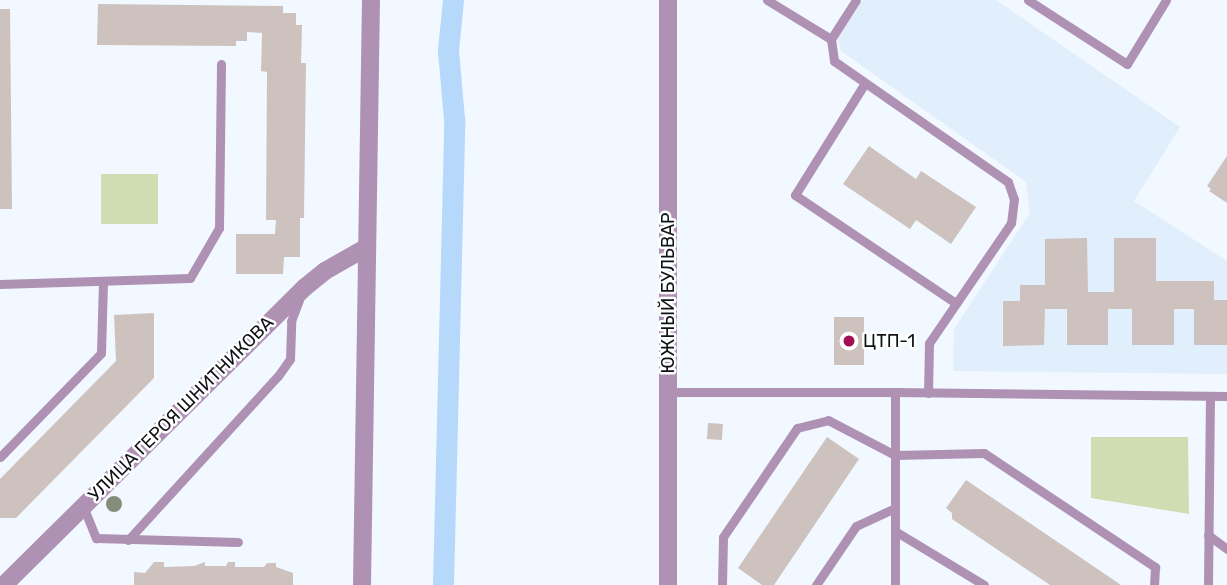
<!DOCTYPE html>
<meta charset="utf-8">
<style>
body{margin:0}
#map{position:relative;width:1227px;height:585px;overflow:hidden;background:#f2f8ff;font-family:Rubik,sans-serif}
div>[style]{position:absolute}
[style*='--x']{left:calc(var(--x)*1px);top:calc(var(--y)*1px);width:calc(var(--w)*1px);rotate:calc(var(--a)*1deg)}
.built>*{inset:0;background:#e1eefc}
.green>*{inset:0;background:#cfddb3;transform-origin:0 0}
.canal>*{height:21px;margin:-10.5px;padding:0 10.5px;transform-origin:10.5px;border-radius:10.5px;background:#b6d8fa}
.building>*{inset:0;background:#cdc2be;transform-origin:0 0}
.lane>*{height:9px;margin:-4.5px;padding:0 4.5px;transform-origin:4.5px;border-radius:4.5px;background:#af91b4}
.street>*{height:18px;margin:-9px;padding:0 9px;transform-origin:9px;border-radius:9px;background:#af91b4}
.trees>*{width:16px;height:16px;margin:-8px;border-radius:50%;background:#858d7a}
.dots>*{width:19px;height:19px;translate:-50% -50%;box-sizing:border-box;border:4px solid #fff;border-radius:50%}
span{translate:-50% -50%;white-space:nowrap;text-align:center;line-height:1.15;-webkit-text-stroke:5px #fff;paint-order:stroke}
.street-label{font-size:18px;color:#101315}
.poi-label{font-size:18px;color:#101315}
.left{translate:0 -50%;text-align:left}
</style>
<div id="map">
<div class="built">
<i style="clip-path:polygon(863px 0,996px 0,1180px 127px,1134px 201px,1227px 261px,1227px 374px,953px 371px,954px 329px,1030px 213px,1026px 182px,841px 51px,838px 37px)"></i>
</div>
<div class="green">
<i style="left:101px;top:174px;width:57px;height:50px"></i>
<i style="clip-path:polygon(1091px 437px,1188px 437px,1189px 514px,1091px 498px)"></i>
</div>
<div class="canal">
<i style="--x:443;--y:585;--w:466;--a:-88.6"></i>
<i style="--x:454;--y:119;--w:69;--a:-95"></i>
<i style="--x:448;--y:50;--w:50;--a:-84.3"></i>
</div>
<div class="building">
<i style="clip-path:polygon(98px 4px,283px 6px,283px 13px,296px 13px,296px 25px,302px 25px,301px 63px,306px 63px,304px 218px,300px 218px,300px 257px,284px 257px,283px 274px,236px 274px,236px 234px,275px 234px,276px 220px,266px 220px,267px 72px,261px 71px,262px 33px,247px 32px,247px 41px,236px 41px,236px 46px,97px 45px)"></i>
<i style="clip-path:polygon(0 9px,10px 9px,12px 209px,0 209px)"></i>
<i style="clip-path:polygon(869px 146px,916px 179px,921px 171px,976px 207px,951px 244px,916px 220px,910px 229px,843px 184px)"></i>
<i style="clip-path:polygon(1227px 156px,1227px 203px,1209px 191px,1211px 189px,1207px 186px)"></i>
<i style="clip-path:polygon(1087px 238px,1088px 292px,1114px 292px,1114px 238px,1156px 238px,1156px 281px,1214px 281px,1214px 300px,1227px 300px,1227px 345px,1194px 345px,1194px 309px,1174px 309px,1174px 345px,1132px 345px,1132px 309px,1108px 309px,1108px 345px,1067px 345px,1067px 309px,1045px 309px,1044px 345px,1003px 346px,1003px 301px,1020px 301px,1020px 285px,1045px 285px,1045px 239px)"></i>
<i style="clip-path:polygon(154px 313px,154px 378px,16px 518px,0 518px,0 479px,116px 361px,114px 315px)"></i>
<i style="left:834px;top:317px;width:30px;height:48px"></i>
<i style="left:708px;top:423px;width:15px;height:16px;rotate:4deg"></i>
<i style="clip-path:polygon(827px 437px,859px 459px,774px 585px,762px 585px,738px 568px)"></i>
<i style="clip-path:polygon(966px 480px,1121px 585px,1050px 585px,992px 546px,952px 519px,952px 513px,946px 508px)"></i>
<i style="clip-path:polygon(154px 562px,164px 562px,164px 567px,194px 566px,205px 562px,205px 566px,226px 566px,228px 562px,235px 562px,235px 567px,264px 567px,267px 563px,276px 563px,276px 567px,293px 573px,293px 585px,134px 585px,134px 572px,145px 573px)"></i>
</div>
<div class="lane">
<i style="--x:767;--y:0;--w:75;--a:31.4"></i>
<i style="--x:831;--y:39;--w:46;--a:-57.3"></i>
<i style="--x:1028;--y:0;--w:118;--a:32.9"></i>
<i style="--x:1127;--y:64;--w:75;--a:-58.6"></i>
<i style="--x:831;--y:39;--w:22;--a:82"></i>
<i style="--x:834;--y:61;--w:212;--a:34.8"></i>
<i style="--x:1008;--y:182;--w:18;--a:71"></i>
<i style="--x:1014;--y:199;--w:24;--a:97"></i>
<i style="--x:1011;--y:223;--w:145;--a:124.3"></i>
<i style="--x:929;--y:343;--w:50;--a:91.1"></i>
<i style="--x:865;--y:83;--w:132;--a:122"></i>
<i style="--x:795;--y:195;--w:194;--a:33.9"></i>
<i style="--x:0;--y:284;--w:190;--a:-1.8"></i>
<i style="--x:190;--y:278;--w:58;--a:-59.9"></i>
<i style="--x:219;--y:228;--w:164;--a:-89.3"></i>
<i style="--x:668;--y:392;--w:227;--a:0"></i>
<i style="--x:895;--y:392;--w:193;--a:90"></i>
<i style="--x:895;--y:392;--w:332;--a:0.7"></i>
<i style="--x:0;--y:457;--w:145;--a:-45.8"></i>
<i style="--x:101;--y:353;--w:72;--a:-88.4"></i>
<i style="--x:83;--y:506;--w:35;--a:68"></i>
<i style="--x:96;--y:538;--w:142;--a:1.6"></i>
<i style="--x:895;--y:531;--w:104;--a:31.2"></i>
<i style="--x:1208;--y:535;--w:24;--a:36"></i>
<i style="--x:128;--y:540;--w:222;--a:-47.6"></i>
<i style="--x:278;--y:376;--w:21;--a:-55"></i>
<i style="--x:290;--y:359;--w:38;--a:-88"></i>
<i style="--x:291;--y:321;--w:22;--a:-69"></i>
<i style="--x:722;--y:585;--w:48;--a:-88.8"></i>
<i style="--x:723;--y:537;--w:132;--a:-55.8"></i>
<i style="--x:797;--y:428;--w:32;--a:-14"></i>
<i style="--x:828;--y:420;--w:76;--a:27.6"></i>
<i style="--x:895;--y:455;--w:89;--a:-1.3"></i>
<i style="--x:984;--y:453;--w:206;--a:33.7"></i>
<i style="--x:1155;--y:567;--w:18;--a:93"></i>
<i style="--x:816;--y:585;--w:71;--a:-55.9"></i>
<i style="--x:856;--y:526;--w:43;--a:-24.8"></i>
<i style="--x:1208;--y:585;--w:189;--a:-89.4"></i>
</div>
<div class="street">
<i style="--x:4;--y:585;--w:422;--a:-44.7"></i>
<i style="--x:304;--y:288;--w:27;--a:-39"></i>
<i style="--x:325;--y:271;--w:48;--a:-29.7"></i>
<i style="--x:362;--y:585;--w:585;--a:-89.12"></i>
<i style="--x:668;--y:585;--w:585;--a:-90"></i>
</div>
<div class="trees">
<i style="left:114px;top:504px"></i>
</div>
<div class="dots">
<i style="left:849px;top:341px;background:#a20f52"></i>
</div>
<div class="street-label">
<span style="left:668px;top:293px;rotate:-90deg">ЮЖНЫЙ БУЛЬВАР</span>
<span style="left:181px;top:409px;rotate:-45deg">УЛИЦА ГЕРОЯ ШНИТНИКОВА</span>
</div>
<div class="poi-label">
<span class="left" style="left:863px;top:341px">ЦТП-1</span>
</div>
</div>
